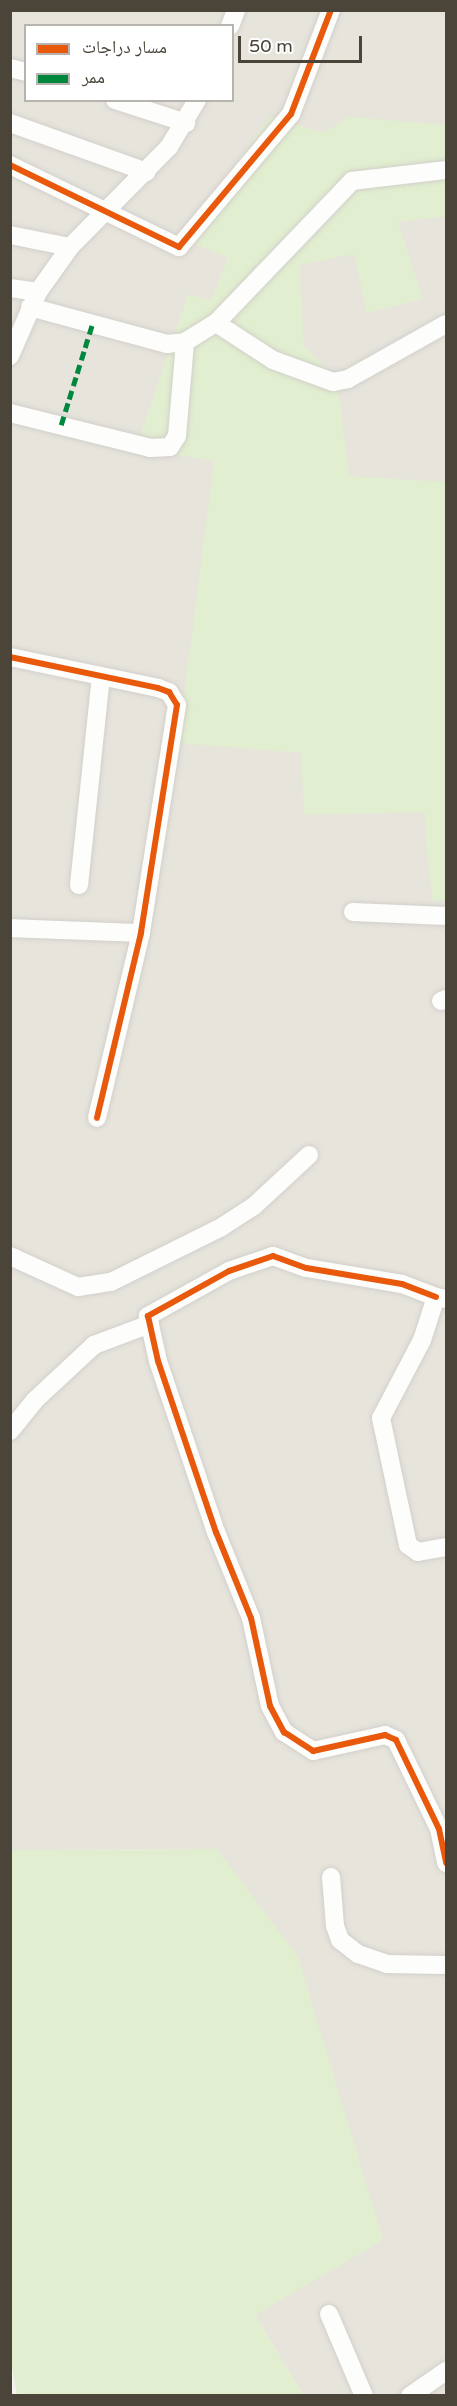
<!DOCTYPE html>
<meta charset="utf-8">
<style>
body{margin:0}
#map{position:relative;width:457px;height:2406px;overflow:hidden;background:#f4f2ee;font-family:"Varela Round","Noto Naskh Arabic",sans-serif}
div>[style]{position:absolute}
[style*='--x']{left:calc(var(--x)*1px);top:calc(var(--y)*1px);width:calc(var(--w)*1px);rotate:calc(var(--a)*1deg)}
.residential>*{inset:0;background:#e7e4dc}
.green>*{inset:0;background:#e1eecf}
.roads{filter:drop-shadow(0 0 2px #d2d0cb) drop-shadow(0 0 2px #d2d0cb)}
.street>*{height:18px;margin:-9px;padding:0 9px;transform-origin:9px;border-radius:9px;background:#fdfdfc}
.quiet>*{height:4.5px;margin-top:-2.25px;transform-origin:0;background:repeating-linear-gradient(90deg,#00873e 0 9px,transparent 0 13.5px)}
.cycleway>*{height:6px;margin:-3px;padding:0 3px;transform-origin:3px;border-radius:3px;background:#e8590c}
span{translate:-50% -50%;white-space:nowrap;text-align:center;line-height:1.15;-webkit-text-stroke:4.5px #fff;paint-order:stroke}
.frame{position:absolute;inset:0;border:12px solid #4b4439;pointer-events:none}
.legend{position:absolute;left:24px;top:24px;width:210px;height:78px;box-sizing:border-box;background:#fff;border:2px solid #b7b4b0;margin:0;padding:8px 10px;list-style:none;font-size:18px;color:#4b4439}
.legend li{display:flex;align-items:center;gap:12px;height:30px}
.legend b{width:30px;border:2px solid #b7b4b0}
.scale{position:absolute;left:238px;top:36px;width:124px;height:27px;box-sizing:border-box;border:3px solid #4b4439;border-top:0;padding-left:8px;font-size:18px;line-height:21px;white-space:nowrap;color:#4b4439;-webkit-text-stroke:4px #fff;paint-order:stroke}
</style>
<div id="map">
<div class="residential">
<i style="clip-path:polygon(evenodd,10px 11px,446px 11px,446px 2395px,303px 2395px,255px 2315px,217px 1849px,11px 1850px,10px 11px,26px 26px,232px 26px,232px 100px,26px 100px,26px 26px)"></i>
</div>
<div class="green">
<i style="clip-path:polygon(270px 116px,323px 133px,349px 117px,446px 125px,446px 216px,398px 222px,423px 299px,367px 313px,354px 254px,299px 265px,304px 346px,337px 379px,349px 476px,446px 482px,446px 900px,432px 901px,424px 812px,304px 815px,301px 753px,178px 743px,214px 461px,136px 448px,188px 294px,211px 301px,228px 258px,181px 238px)"></i>
<i style="clip-path:polygon(217px 1849px,298px 1957px,383px 2240px,255px 2315px,303px 2395px,17px 2395px,10px 2356px,11px 1850px)"></i>
</div>
<div class="roads">
<div class="street">
<i style="--x:230;--y:26;--w:17;--a:-69"></i>
<i style="--x:10;--y:68;--w:16;--a:14"></i>
<i style="--x:115;--y:100;--w:75;--a:17.9"></i>
<i style="--x:10;--y:123;--w:145;--a:19.7"></i>
<i style="--x:10;--y:165;--w:188;--a:25.9"></i>
<i style="--x:179;--y:247;--w:174;--a:-49.9"></i>
<i style="--x:291;--y:114;--w:111;--a:-69"></i>
<i style="--x:10;--y:235;--w:61;--a:11.3"></i>
<i style="--x:10;--y:288;--w:28;--a:8"></i>
<i style="--x:30;--y:307;--w:142;--a:15.1"></i>
<i style="--x:167;--y:344;--w:18;--a:-6"></i>
<i style="--x:185;--y:342;--w:36;--a:-32"></i>
<i style="--x:216;--y:323;--w:68;--a:33"></i>
<i style="--x:273;--y:360;--w:64;--a:20.1"></i>
<i style="--x:333;--y:382;--w:15;--a:-11"></i>
<i style="--x:348;--y:379;--w:112;--a:-29.3"></i>
<i style="--x:216;--y:323;--w:197;--a:-46.2"></i>
<i style="--x:352;--y:181;--w:95;--a:-6.7"></i>
<i style="--x:10;--y:356;--w:70;--a:-66.4"></i>
<i style="--x:38;--y:292;--w:55;--a:-54.6"></i>
<i style="--x:70;--y:247;--w:141;--a:-45.3"></i>
<i style="--x:169;--y:147;--w:55;--a:-59.2"></i>
<i style="--x:10;--y:413;--w:144;--a:14"></i>
<i style="--x:150;--y:448;--w:20;--a:-3"></i>
<i style="--x:170;--y:447;--w:13;--a:-58"></i>
<i style="--x:177;--y:436;--w:94;--a:-85.1"></i>
<i style="--x:10;--y:657;--w:151;--a:11.8"></i>
<i style="--x:158;--y:688;--w:12;--a:20"></i>
<i style="--x:169;--y:692;--w:15;--a:58"></i>
<i style="--x:177;--y:705;--w:231;--a:99"></i>
<i style="--x:141;--y:933;--w:190;--a:103.4"></i>
<i style="--x:79;--y:885;--w:209;--a:-84"></i>
<i style="--x:353;--y:912;--w:93;--a:2.5"></i>
<i style="--x:10;--y:928;--w:131;--a:2.2"></i>
<i style="--x:441;--y:1001;--w:5;--a:-22"></i>
<i style="--x:10;--y:1256;--w:75;--a:24.5"></i>
<i style="--x:78;--y:1287;--w:33;--a:-9"></i>
<i style="--x:111;--y:1282;--w:122;--a:-26.4"></i>
<i style="--x:220;--y:1228;--w:40;--a:-32.9"></i>
<i style="--x:254;--y:1206;--w:75;--a:-42.8"></i>
<i style="--x:436;--y:1297;--w:36;--a:-159"></i>
<i style="--x:402;--y:1284;--w:97;--a:-170.5"></i>
<i style="--x:306;--y:1268;--w:35;--a:-160"></i>
<i style="--x:273;--y:1256;--w:46;--a:161.2"></i>
<i style="--x:229;--y:1271;--w:93;--a:150.9"></i>
<i style="--x:148;--y:1316;--w:46;--a:77.5"></i>
<i style="--x:158;--y:1361;--w:181;--a:71.3"></i>
<i style="--x:216;--y:1532;--w:93;--a:67.9"></i>
<i style="--x:251;--y:1618;--w:90;--a:77.8"></i>
<i style="--x:270;--y:1706;--w:30;--a:62"></i>
<i style="--x:284;--y:1732;--w:35;--a:33"></i>
<i style="--x:313;--y:1751;--w:74;--a:-12.5"></i>
<i style="--x:385;--y:1735;--w:12;--a:24"></i>
<i style="--x:396;--y:1740;--w:99;--a:64.2"></i>
<i style="--x:439;--y:1829;--w:35;--a:78"></i>
<i style="--x:446;--y:1299;--w:10;--a:-169"></i>
<i style="--x:436;--y:1297;--w:45;--a:108"></i>
<i style="--x:422;--y:1340;--w:88;--a:117.7"></i>
<i style="--x:381;--y:1418;--w:130;--a:78"></i>
<i style="--x:408;--y:1545;--w:12;--a:35"></i>
<i style="--x:418;--y:1552;--w:28;--a:-10"></i>
<i style="--x:10;--y:1431;--w:38;--a:-51"></i>
<i style="--x:34;--y:1401;--w:82;--a:-43"></i>
<i style="--x:94;--y:1345;--w:60;--a:-20.6"></i>
<i style="--x:331;--y:1877;--w:49;--a:85.3"></i>
<i style="--x:335;--y:1926;--w:15;--a:70"></i>
<i style="--x:340;--y:1940;--w:23;--a:38"></i>
<i style="--x:358;--y:1954;--w:31;--a:19"></i>
<i style="--x:387;--y:1964;--w:59;--a:1"></i>
<i style="--x:329;--y:2314;--w:89;--a:66.9"></i>
<i style="--x:410;--y:2396;--w:44;--a:-34.8"></i>
</div>
</div>
<div class="quiet">
<i style="--x:61;--y:425;--w:105;--a:-72.8"></i>
</div>
<div class="cycleway">
<i style="--x:10;--y:165;--w:188;--a:25.9"></i>
<i style="--x:179;--y:247;--w:174;--a:-49.9"></i>
<i style="--x:291;--y:114;--w:111;--a:-69"></i>
<i style="--x:10;--y:657;--w:151;--a:11.8"></i>
<i style="--x:158;--y:688;--w:12;--a:20"></i>
<i style="--x:169;--y:692;--w:15;--a:58"></i>
<i style="--x:177;--y:705;--w:231;--a:99"></i>
<i style="--x:141;--y:933;--w:190;--a:103.4"></i>
<i style="--x:436;--y:1297;--w:36;--a:-159"></i>
<i style="--x:402;--y:1284;--w:97;--a:-170.5"></i>
<i style="--x:306;--y:1268;--w:35;--a:-160"></i>
<i style="--x:273;--y:1256;--w:46;--a:161.2"></i>
<i style="--x:229;--y:1271;--w:93;--a:150.9"></i>
<i style="--x:148;--y:1316;--w:46;--a:77.5"></i>
<i style="--x:158;--y:1361;--w:181;--a:71.3"></i>
<i style="--x:216;--y:1532;--w:93;--a:67.9"></i>
<i style="--x:251;--y:1618;--w:90;--a:77.8"></i>
<i style="--x:270;--y:1706;--w:30;--a:62"></i>
<i style="--x:284;--y:1732;--w:35;--a:33"></i>
<i style="--x:313;--y:1751;--w:74;--a:-12.5"></i>
<i style="--x:385;--y:1735;--w:12;--a:24"></i>
<i style="--x:396;--y:1740;--w:99;--a:64.2"></i>
<i style="--x:439;--y:1829;--w:35;--a:78"></i>
</div>
<div class="frame"></div>
<ul class="legend">
<li><b style="height:8px;background:#e8590c"></b>مسار دراجات</li>
<li><b style="height:8px;background:#00873e"></b>ممر</li>
</ul>
<div class="scale">50 m</div>
</div>
